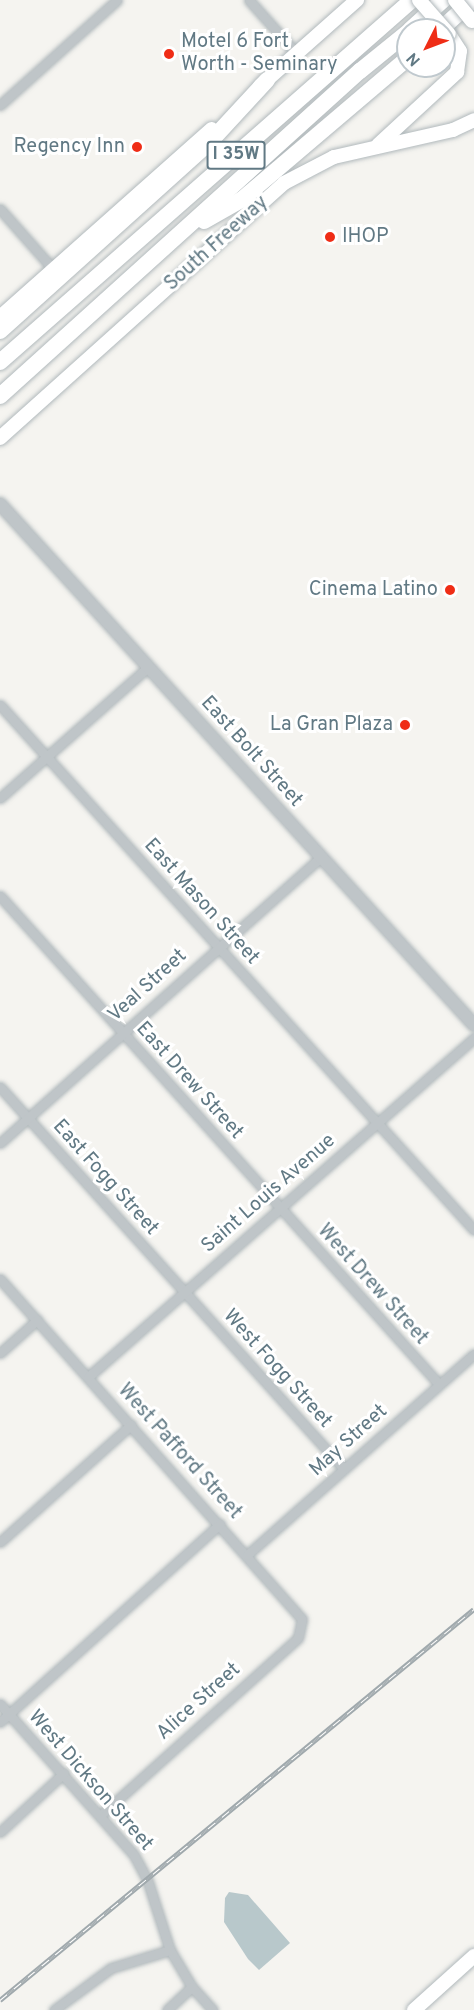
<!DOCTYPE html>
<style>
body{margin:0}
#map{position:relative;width:474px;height:2010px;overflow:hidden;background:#f5f4f0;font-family:Overpass,sans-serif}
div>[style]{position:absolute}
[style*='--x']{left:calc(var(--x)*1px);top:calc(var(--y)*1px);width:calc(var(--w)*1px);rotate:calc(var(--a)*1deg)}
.water>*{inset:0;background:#b8c8cb}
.roads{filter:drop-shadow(0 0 2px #b1b9bc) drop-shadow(0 0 2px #b1b9bc)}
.minor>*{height:9px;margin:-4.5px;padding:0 4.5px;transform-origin:4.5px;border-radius:4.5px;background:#bfc5c8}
.tertiary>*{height:12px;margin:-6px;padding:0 6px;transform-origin:6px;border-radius:6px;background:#bfc5c8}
.secondary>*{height:14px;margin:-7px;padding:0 7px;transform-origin:7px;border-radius:7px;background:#fff}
.motorway>*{height:16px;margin:-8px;padding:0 8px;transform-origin:8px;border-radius:8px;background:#fff}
.rail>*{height:5px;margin-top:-2.5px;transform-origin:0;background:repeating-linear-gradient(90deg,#fff 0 9px,#a0a9ad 0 18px);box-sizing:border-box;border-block:2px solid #a0a9ad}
.bridges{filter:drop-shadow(0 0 2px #b1b9bc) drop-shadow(0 0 2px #b1b9bc)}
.secondary-bridge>*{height:14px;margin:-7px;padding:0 7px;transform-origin:7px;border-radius:7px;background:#fff}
.dots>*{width:16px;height:16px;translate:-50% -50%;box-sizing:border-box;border:3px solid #fff;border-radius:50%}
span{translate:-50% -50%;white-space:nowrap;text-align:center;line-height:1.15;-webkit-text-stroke:6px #fff;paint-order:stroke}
.shield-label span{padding:2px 4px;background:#fff;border:2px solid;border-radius:4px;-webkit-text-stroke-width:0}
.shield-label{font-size:18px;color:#617984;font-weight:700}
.poi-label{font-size:20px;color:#617984}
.left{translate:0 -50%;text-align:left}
.right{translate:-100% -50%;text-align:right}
.street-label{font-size:20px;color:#617984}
.north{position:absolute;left:396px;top:18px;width:60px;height:60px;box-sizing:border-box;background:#fff;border:2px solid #c0c9ce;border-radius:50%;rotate:228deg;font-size:16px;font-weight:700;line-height:24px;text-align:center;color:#617984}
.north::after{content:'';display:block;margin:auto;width:21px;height:27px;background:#ef2d16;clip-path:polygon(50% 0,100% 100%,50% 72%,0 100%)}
</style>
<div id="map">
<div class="water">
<i style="clip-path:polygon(229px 1892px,248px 1895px,290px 1943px,259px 1970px,248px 1959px,224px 1922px,225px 1898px)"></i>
</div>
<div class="roads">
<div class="minor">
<i style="--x:249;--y:0;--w:71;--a:48.4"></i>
<i style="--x:0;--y:105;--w:157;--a:-41.9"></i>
<i style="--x:0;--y:209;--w:81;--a:48.5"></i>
<i style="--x:0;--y:705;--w:707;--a:47.92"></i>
<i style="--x:0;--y:798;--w:198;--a:-41.5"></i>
<i style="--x:0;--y:896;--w:656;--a:48.03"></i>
<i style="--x:0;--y:1087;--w:514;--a:48"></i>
<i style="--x:0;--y:1143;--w:429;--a:-41.7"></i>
<i style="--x:0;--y:1279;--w:455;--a:48.4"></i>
<i style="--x:302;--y:1619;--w:19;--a:102"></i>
<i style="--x:298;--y:1638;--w:265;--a:138.1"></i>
<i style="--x:0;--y:1353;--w:50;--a:-41.7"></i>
<i style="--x:88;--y:1377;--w:514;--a:-41.29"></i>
<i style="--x:0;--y:1542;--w:176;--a:-41.8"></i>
<i style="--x:247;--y:1555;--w:303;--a:-41.5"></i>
<i style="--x:0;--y:1704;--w:202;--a:48.4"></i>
<i style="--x:134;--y:1855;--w:27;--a:62"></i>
<i style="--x:147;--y:1879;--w:75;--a:72.1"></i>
<i style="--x:170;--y:1950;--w:43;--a:59.3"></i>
<i style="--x:192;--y:1987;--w:31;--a:48"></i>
<i style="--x:0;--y:1722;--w:296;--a:-42"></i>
<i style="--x:0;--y:1832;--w:87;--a:-42.7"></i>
<i style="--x:54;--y:2010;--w:71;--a:-36.4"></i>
<i style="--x:111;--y:1968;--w:62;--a:-17"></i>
<i style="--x:167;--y:2010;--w:34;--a:-43"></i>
</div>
<div class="tertiary">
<i style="--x:0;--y:504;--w:704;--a:47.7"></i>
</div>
<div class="secondary">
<i style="--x:260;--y:86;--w:130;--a:-41.6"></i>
<i style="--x:378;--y:145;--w:108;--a:-42.7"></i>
<i style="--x:457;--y:72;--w:21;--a:-82"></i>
<i style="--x:460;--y:51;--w:20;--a:-123"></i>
<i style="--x:0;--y:317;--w:283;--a:-41.6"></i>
<i style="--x:0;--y:438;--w:382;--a:-41.9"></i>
<i style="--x:284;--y:183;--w:56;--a:-27.5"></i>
<i style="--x:334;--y:157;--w:122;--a:-12.8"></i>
<i style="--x:453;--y:130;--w:23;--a:-25"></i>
<i style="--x:414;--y:2010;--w:81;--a:-42"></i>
</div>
<div class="motorway">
<i style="--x:410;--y:30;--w:45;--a:-42.3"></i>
<i style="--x:440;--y:30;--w:45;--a:-42.3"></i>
<i style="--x:204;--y:221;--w:43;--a:-29.6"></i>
<i style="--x:241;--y:200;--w:219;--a:-40.4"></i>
<i style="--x:0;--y:331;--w:280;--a:-42"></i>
<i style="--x:208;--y:144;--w:87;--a:-47.3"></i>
<i style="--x:0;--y:362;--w:548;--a:-41.3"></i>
<i style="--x:0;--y:396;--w:485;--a:-42.1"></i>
<i style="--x:360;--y:71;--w:62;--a:-39.1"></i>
</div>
</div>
<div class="rail">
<i style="--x:0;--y:2000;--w:614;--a:-39.52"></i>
</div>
<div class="bridges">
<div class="secondary-bridge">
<i style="--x:419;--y:0;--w:45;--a:48.6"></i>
<i style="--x:455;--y:0;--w:27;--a:51"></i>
</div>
</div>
<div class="dots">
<i style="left:169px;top:54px;background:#ef2d16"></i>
<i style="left:137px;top:147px;background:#ef2d16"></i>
<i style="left:330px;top:237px;background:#ef2d16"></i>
<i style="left:450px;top:590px;background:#ef2d16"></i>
<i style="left:405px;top:725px;background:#ef2d16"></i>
</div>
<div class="shield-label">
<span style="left:236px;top:155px">I 35W</span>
</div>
<div class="poi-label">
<span class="left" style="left:181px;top:54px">Motel 6 Fort<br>Worth - Seminary</span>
<span class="right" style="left:125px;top:147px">Regency Inn</span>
<span class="left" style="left:342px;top:237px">IHOP</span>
<span class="right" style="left:438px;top:590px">Cinema Latino</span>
<span class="right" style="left:393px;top:725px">La Gran Plaza</span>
</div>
<div class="street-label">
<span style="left:217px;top:244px;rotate:-42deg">South Freeway</span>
<span style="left:251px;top:752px;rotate:48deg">East Bolt Street</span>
<span style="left:201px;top:902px;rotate:48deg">East Mason Street</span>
<span style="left:148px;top:986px;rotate:-42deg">Veal Street</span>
<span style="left:189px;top:1081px;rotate:48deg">East Drew Street</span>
<span style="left:105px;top:1178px;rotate:48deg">East Fogg Street</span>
<span style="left:269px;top:1194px;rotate:-41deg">Saint Louis Avenue</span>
<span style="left:372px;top:1285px;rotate:48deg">West Drew Street</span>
<span style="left:277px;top:1369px;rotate:48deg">West Fogg Street</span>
<span style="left:349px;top:1441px;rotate:-42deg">May Street</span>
<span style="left:179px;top:1452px;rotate:48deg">West Pafford Street</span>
<span style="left:199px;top:1702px;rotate:-42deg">Alice Street</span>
<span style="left:90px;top:1781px;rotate:49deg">West Dickson Street</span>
</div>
<div class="north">N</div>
</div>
